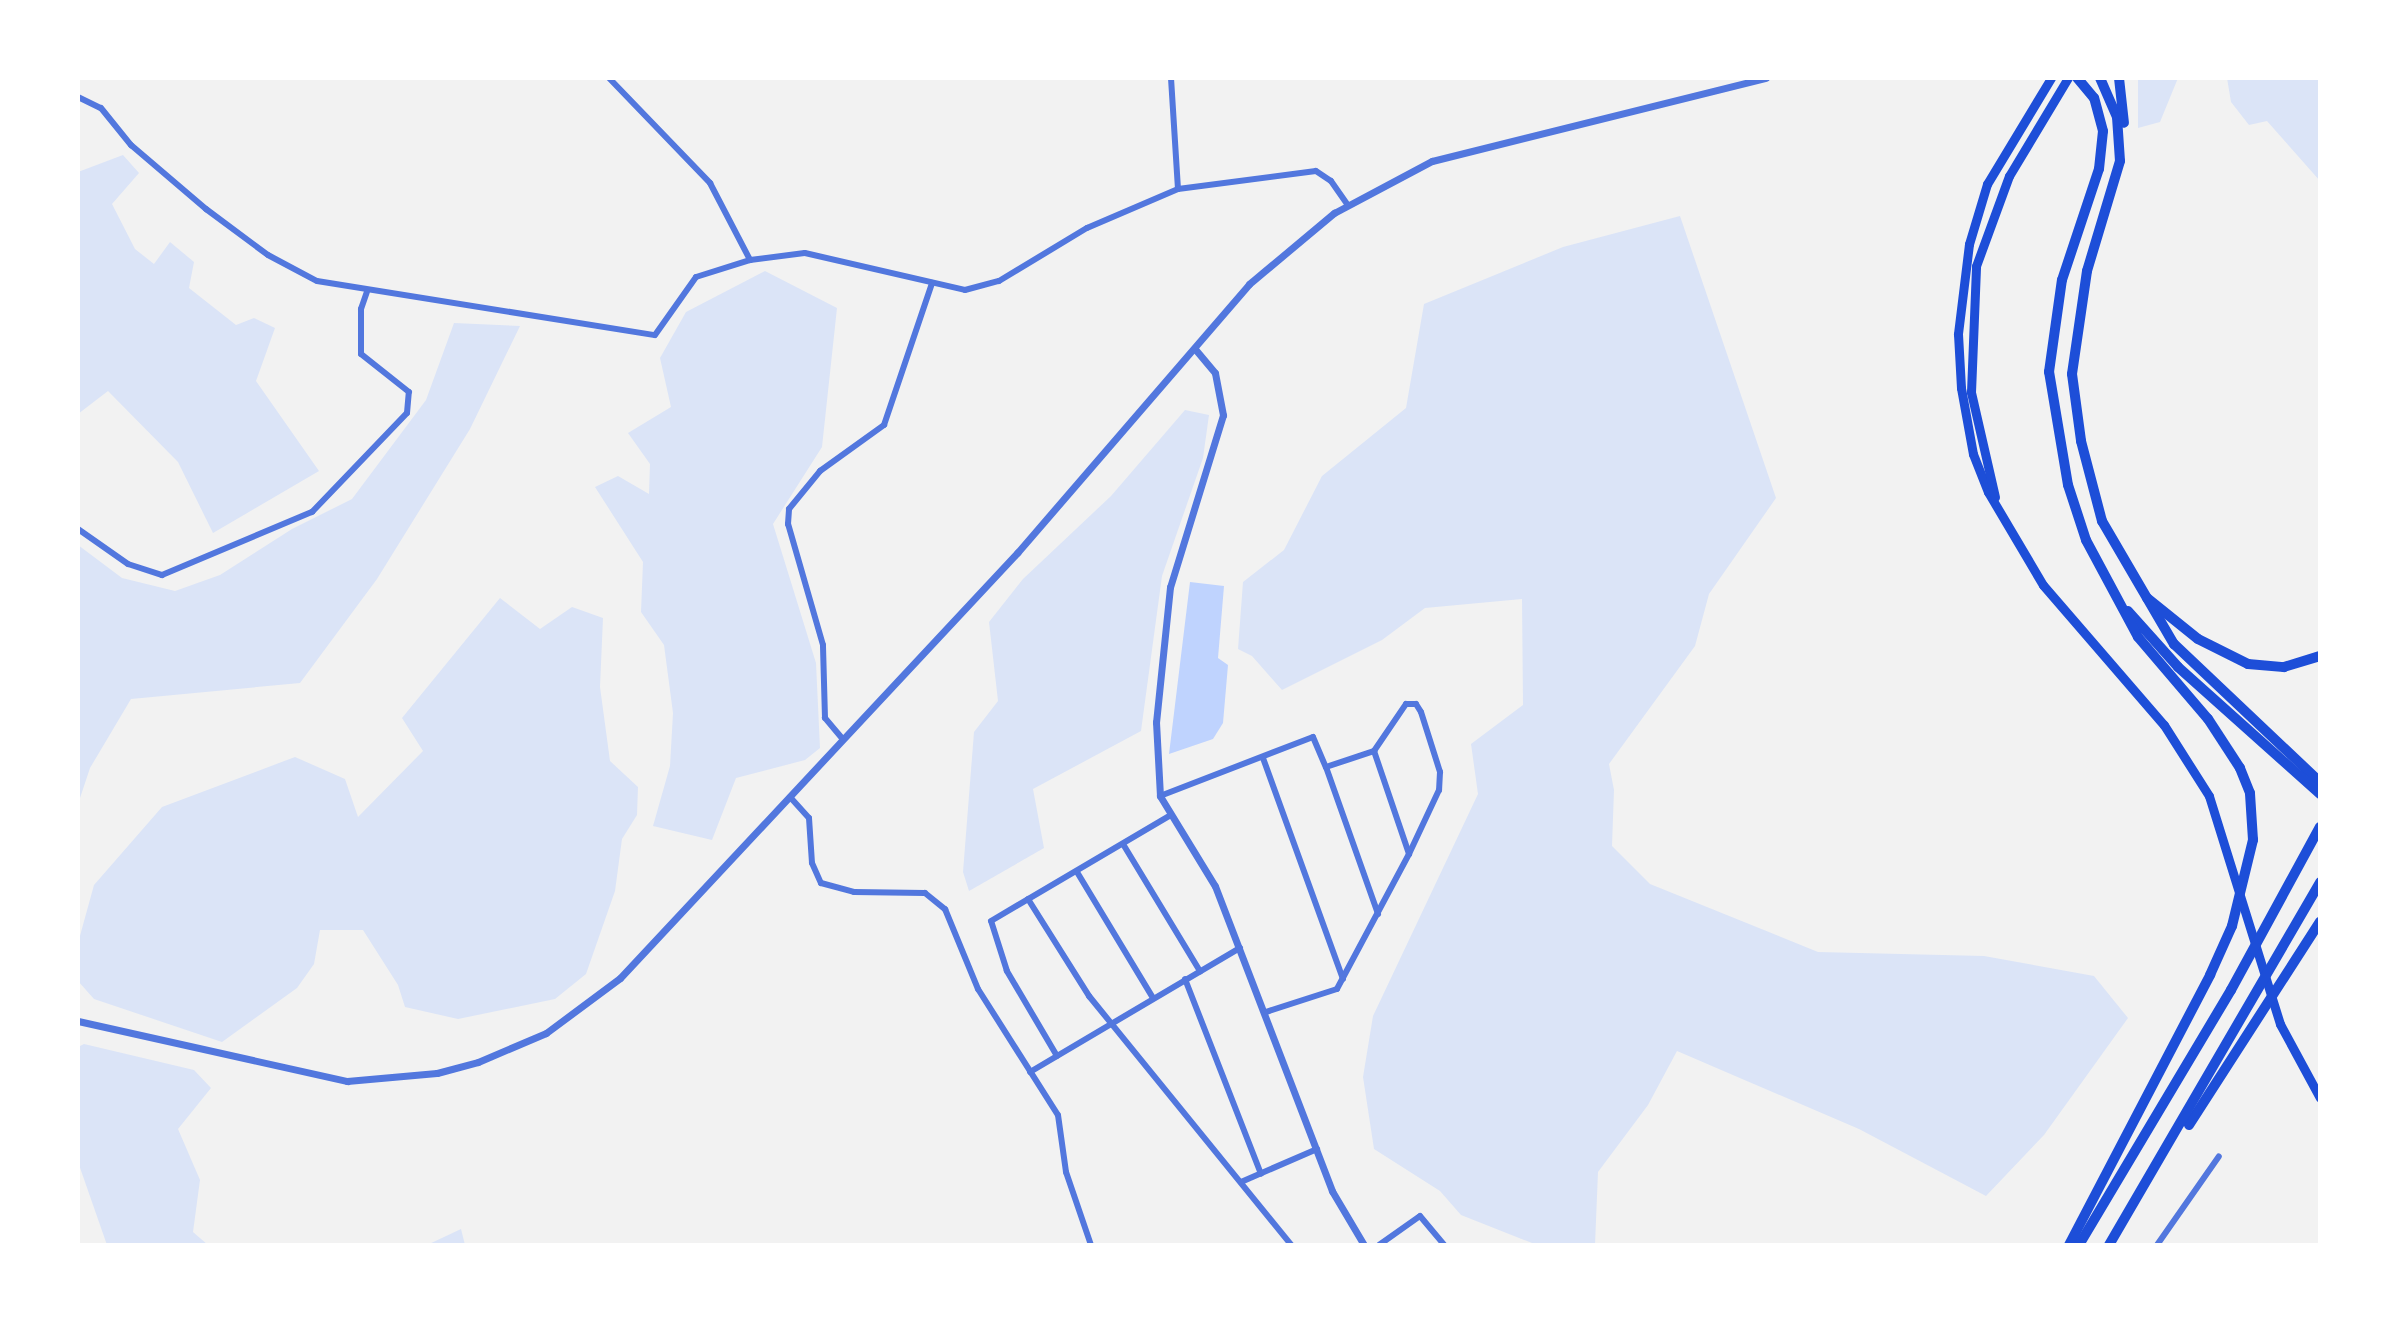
<!DOCTYPE html>
<style>
body{margin:0}
#map{position:relative;width:2398px;height:1323px;overflow:hidden;background:#f2f2f2;font-family:"Public Sans",sans-serif}
div>[style]{position:absolute}
[style*='--x']{left:calc(var(--x)*1px);top:calc(var(--y)*1px);width:calc(var(--w)*1px);rotate:calc(var(--a)*1deg)}
.green>*{inset:0;background:#dbe4f7}
.water>*{inset:0;background:#bfd3fe}
.minor>*{height:6px;margin:-3px;padding:0 3px;transform-origin:3px;border-radius:3px;background:#5277de}
.tertiary>*{height:7px;margin:-3.5px;padding:0 3.5px;transform-origin:3.5px;border-radius:3.5px;background:#5277de}
.primary>*{height:9px;margin:-4.5px;padding:0 4.5px;transform-origin:4.5px;border-radius:4.5px;background:#1d4ed8}
.motorway>*{height:10px;margin:-5px;padding:0 5px;transform-origin:5px;border-radius:5px;background:#1d4ed8}
span{translate:-50% -50%;white-space:nowrap;text-align:center;line-height:1.15;-webkit-text-stroke:7px #fff;paint-order:stroke}
.frame{position:absolute;inset:0;border:80px solid #fff;pointer-events:none}
</style>
<div id="map">
<div class="green">
<i style="clip-path:polygon(2138px 78px,2178px 78px,2160px 122px,2138px 128px)"></i>
<i style="clip-path:polygon(2227px 78px,2320px 78px,2320px 181px,2267px 121px,2249px 125px,2231px 102px)"></i>
<i style="clip-path:polygon(123px 155px,139px 173px,112px 204px,135px 249px,154px 264px,170px 242px,194px 262px,189px 288px,236px 325px,254px 318px,275px 328px,256px 381px,319px 471px,213px 533px,178px 462px,108px 391px,78px 414px,78px 172px)"></i>
<i style="clip-path:polygon(1680px 216px,1776px 498px,1709px 594px,1695px 646px,1609px 764px,1614px 790px,1612px 846px,1650px 884px,1818px 952px,1984px 956px,2094px 976px,2128px 1018px,2044px 1135px,1986px 1196px,1859px 1129px,1677px 1051px,1648px 1105px,1598px 1172px,1595px 1245px,1537px 1245px,1461px 1215px,1440px 1191px,1374px 1149px,1363px 1077px,1373px 1016px,1478px 794px,1471px 744px,1523px 705px,1522px 599px,1425px 608px,1382px 640px,1282px 690px,1252px 656px,1238px 649px,1243px 582px,1284px 550px,1322px 476px,1406px 408px,1424px 304px,1563px 247px)"></i>
<i style="clip-path:polygon(765px 271px,837px 308px,822px 447px,773px 524px,816px 663px,820px 748px,805px 760px,736px 778px,712px 840px,653px 826px,670px 766px,673px 713px,664px 645px,641px 612px,643px 562px,595px 487px,618px 476px,649px 494px,650px 464px,628px 433px,671px 407px,660px 358px,686px 312px)"></i>
<i style="clip-path:polygon(454px 323px,520px 326px,470px 429px,377px 579px,300px 683px,131px 699px,90px 768px,78px 804px,78px 545px,122px 578px,175px 591px,220px 575px,292px 529px,352px 499px,426px 400px)"></i>
<i style="clip-path:polygon(1185px 410px,1209px 415px,1203px 458px,1162px 576px,1141px 731px,1033px 789px,1044px 848px,969px 891px,963px 872px,974px 732px,998px 701px,989px 622px,1023px 579px,1111px 496px)"></i>
<i style="clip-path:polygon(500px 598px,540px 629px,572px 607px,603px 618px,600px 687px,610px 761px,638px 787px,637px 815px,622px 839px,615px 891px,586px 974px,555px 999px,458px 1019px,405px 1007px,398px 985px,363px 930px,320px 930px,314px 964px,297px 988px,222px 1042px,94px 999px,78px 981px,78px 943px,94px 885px,162px 807px,295px 757px,345px 779px,358px 817px,423px 751px,402px 718px)"></i>
<i style="clip-path:polygon(84px 1044px,194px 1070px,211px 1088px,178px 1129px,200px 1180px,193px 1232px,208px 1245px,107px 1245px,78px 1162px,78px 1047px)"></i>
<i style="clip-path:polygon(461px 1229px,465px 1245px,427px 1245px)"></i>
</div>
<div class="water">
<i style="clip-path:polygon(1190px 582px,1224px 586px,1218px 658px,1228px 665px,1223px 723px,1213px 739px,1169px 754px)"></i>
</div>
<div class="minor">
<i style="--x:609;--y:78;--w:146;--a:46.1"></i>
<i style="--x:710;--y:183;--w:87;--a:62.5"></i>
<i style="--x:1171;--y:78;--w:111;--a:86.4"></i>
<i style="--x:78;--y:97;--w:25;--a:26"></i>
<i style="--x:101;--y:108;--w:48;--a:51"></i>
<i style="--x:131;--y:145;--w:99;--a:40.5"></i>
<i style="--x:206;--y:209;--w:77;--a:36.6"></i>
<i style="--x:268;--y:255;--w:55;--a:28"></i>
<i style="--x:317;--y:281;--w:342;--a:9.1"></i>
<i style="--x:655;--y:335;--w:71;--a:-54.7"></i>
<i style="--x:696;--y:277;--w:57;--a:-17.5"></i>
<i style="--x:750;--y:260;--w:55;--a:-7.3"></i>
<i style="--x:805;--y:253;--w:164;--a:13"></i>
<i style="--x:965;--y:290;--w:35;--a:-15"></i>
<i style="--x:999;--y:281;--w:103;--a:-31.1"></i>
<i style="--x:1087;--y:228;--w:99;--a:-23.2"></i>
<i style="--x:1178;--y:189;--w:139;--a:-7.4"></i>
<i style="--x:1316;--y:171;--w:18;--a:34"></i>
<i style="--x:1331;--y:181;--w:28;--a:55"></i>
<i style="--x:78;--y:529;--w:61;--a:35"></i>
<i style="--x:128;--y:564;--w:36;--a:18"></i>
<i style="--x:162;--y:575;--w:163;--a:-22.8"></i>
<i style="--x:312;--y:512;--w:137;--a:-46.2"></i>
<i style="--x:407;--y:413;--w:21;--a:-85"></i>
<i style="--x:409;--y:392;--w:61;--a:-141.6"></i>
<i style="--x:361;--y:354;--w:45;--a:-90"></i>
<i style="--x:361;--y:309;--w:18;--a:-71"></i>
<i style="--x:841;--y:737;--w:25;--a:-130"></i>
<i style="--x:825;--y:718;--w:73;--a:-91.6"></i>
<i style="--x:823;--y:645;--w:126;--a:-106.1"></i>
<i style="--x:788;--y:524;--w:15;--a:-86"></i>
<i style="--x:789;--y:509;--w:49;--a:-50.8"></i>
<i style="--x:820;--y:471;--w:79;--a:-35.7"></i>
<i style="--x:884;--y:425;--w:150;--a:-71.3"></i>
<i style="--x:1374;--y:751;--w:109;--a:71.2"></i>
<i style="--x:1263;--y:758;--w:235;--a:70.1"></i>
<i style="--x:1326;--y:767;--w:156;--a:70.5"></i>
<i style="--x:1160;--y:796;--w:164;--a:-21.1"></i>
<i style="--x:1313;--y:737;--w:33;--a:67"></i>
<i style="--x:1326;--y:767;--w:51;--a:-18.4"></i>
<i style="--x:1374;--y:751;--w:57;--a:-55.8"></i>
<i style="--x:1406;--y:704;--w:10;--a:0"></i>
<i style="--x:1416;--y:704;--w:9;--a:58"></i>
<i style="--x:1421;--y:712;--w:63;--a:72.4"></i>
<i style="--x:1440;--y:772;--w:18;--a:93"></i>
<i style="--x:1439;--y:790;--w:71;--a:115.1"></i>
<i style="--x:1409;--y:854;--w:153;--a:118.1"></i>
<i style="--x:1337;--y:989;--w:75;--a:162.1"></i>
<i style="--x:790;--y:797;--w:28;--a:48"></i>
<i style="--x:809;--y:818;--w:45;--a:86.2"></i>
<i style="--x:812;--y:863;--w:22;--a:66"></i>
<i style="--x:821;--y:883;--w:34;--a:15"></i>
<i style="--x:854;--y:892;--w:71;--a:0.8"></i>
<i style="--x:925;--y:893;--w:26;--a:39"></i>
<i style="--x:945;--y:909;--w:87;--a:67.6"></i>
<i style="--x:978;--y:989;--w:149;--a:57.6"></i>
<i style="--x:1058;--y:1115;--w:58;--a:82"></i>
<i style="--x:1066;--y:1172;--w:77;--a:71.1"></i>
<i style="--x:1123;--y:844;--w:149;--a:58.8"></i>
<i style="--x:1077;--y:872;--w:147;--a:58.9"></i>
<i style="--x:1028;--y:899;--w:115;--a:57.8"></i>
<i style="--x:1089;--y:996;--w:321;--a:50.9"></i>
<i style="--x:1185;--y:979;--w:209;--a:68.7"></i>
<i style="--x:1057;--y:1056;--w:99;--a:-120.5"></i>
<i style="--x:1007;--y:971;--w:52;--a:-107.7"></i>
<i style="--x:991;--y:921;--w:207;--a:-30.5"></i>
<i style="--x:1030;--y:1072;--w:244;--a:-30.6"></i>
<i style="--x:1241;--y:1182;--w:83;--a:-23.5"></i>
<i style="--x:1379;--y:1245;--w:50;--a:-35.3"></i>
<i style="--x:1420;--y:1216;--w:38;--a:50"></i>
<i style="--x:2157;--y:1245;--w:108;--a:-55.1"></i>
</div>
<div class="tertiary">
<i style="--x:1195;--y:349;--w:31;--a:50"></i>
<i style="--x:1215;--y:373;--w:43;--a:79.2"></i>
<i style="--x:1223;--y:415;--w:180;--a:107.1"></i>
<i style="--x:1170;--y:587;--w:136;--a:95.9"></i>
<i style="--x:1156;--y:722;--w:74;--a:86.9"></i>
<i style="--x:1160;--y:796;--w:105;--a:58.6"></i>
<i style="--x:1215;--y:886;--w:327;--a:69"></i>
<i style="--x:1332;--y:1191;--w:63;--a:59.3"></i>
<i style="--x:78;--y:1021;--w:276;--a:12.6"></i>
<i style="--x:347;--y:1081;--w:90;--a:-5.1"></i>
<i style="--x:437;--y:1073;--w:42;--a:-15"></i>
<i style="--x:478;--y:1062;--w:74;--a:-23.1"></i>
<i style="--x:546;--y:1033;--w:92;--a:-36.6"></i>
<i style="--x:620;--y:978;--w:582;--a:-46.95"></i>
<i style="--x:1017;--y:553;--w:355;--a:-49.2"></i>
<i style="--x:1249;--y:284;--w:111;--a:-39.9"></i>
<i style="--x:1334;--y:213;--w:111;--a:-28"></i>
<i style="--x:1432;--y:161;--w:344;--a:-14"></i>
</div>
<div class="primary">
<i style="--x:2051;--y:78;--w:124;--a:121.1"></i>
<i style="--x:1987;--y:184;--w:63;--a:106.7"></i>
<i style="--x:1969;--y:244;--w:91;--a:97"></i>
<i style="--x:1958;--y:334;--w:54;--a:86.8"></i>
<i style="--x:1961;--y:388;--w:67;--a:79.7"></i>
<i style="--x:1973;--y:454;--w:41;--a:68.5"></i>
<i style="--x:1988;--y:492;--w:108;--a:59.4"></i>
<i style="--x:2043;--y:585;--w:185;--a:49.2"></i>
<i style="--x:2164;--y:725;--w:84;--a:57.6"></i>
<i style="--x:2209;--y:796;--w:239;--a:72.7"></i>
<i style="--x:2280;--y:1024;--w:84;--a:61.6"></i>
<i style="--x:1995;--y:497;--w:108;--a:-102.9"></i>
<i style="--x:1971;--y:392;--w:126;--a:-87.7"></i>
<i style="--x:1976;--y:266;--w:96;--a:-69.9"></i>
<i style="--x:2009;--y:176;--w:114;--a:-59"></i>
</div>
<div class="motorway">
<i style="--x:2100;--y:78;--w:43;--a:66.4"></i>
<i style="--x:2117;--y:117;--w:44;--a:86.1"></i>
<i style="--x:2120;--y:161;--w:115;--a:106.7"></i>
<i style="--x:2087;--y:271;--w:104;--a:98.3"></i>
<i style="--x:2072;--y:374;--w:68;--a:82.3"></i>
<i style="--x:2081;--y:441;--w:83;--a:75.3"></i>
<i style="--x:2102;--y:521;--w:143;--a:59.7"></i>
<i style="--x:2174;--y:644;--w:201;--a:43.4"></i>
<i style="--x:2119;--y:78;--w:45;--a:83.7"></i>
<i style="--x:2147;--y:598;--w:65;--a:38.8"></i>
<i style="--x:2198;--y:639;--w:56;--a:26.6"></i>
<i style="--x:2248;--y:664;--w:36;--a:5"></i>
<i style="--x:2284;--y:667;--w:38;--a:-17"></i>
<i style="--x:2128;--y:611;--w:75;--a:48.2"></i>
<i style="--x:2178;--y:667;--w:191;--a:41.8"></i>
<i style="--x:2189;--y:1125;--w:242;--a:-57.2"></i>
<i style="--x:2069;--y:1245;--w:305;--a:-62.4"></i>
<i style="--x:2210;--y:975;--w:54;--a:-65.8"></i>
<i style="--x:2232;--y:926;--w:89;--a:-76.3"></i>
<i style="--x:2253;--y:840;--w:47;--a:-93.7"></i>
<i style="--x:2250;--y:793;--w:27;--a:-112"></i>
<i style="--x:2240;--y:768;--w:59;--a:-123.1"></i>
<i style="--x:2208;--y:719;--w:108;--a:-130.5"></i>
<i style="--x:2138;--y:637;--w:110;--a:-118.2"></i>
<i style="--x:2086;--y:540;--w:58;--a:-108.1"></i>
<i style="--x:2068;--y:485;--w:115;--a:-99.5"></i>
<i style="--x:2049;--y:372;--w:93;--a:-82"></i>
<i style="--x:2062;--y:280;--w:117;--a:-71.6"></i>
<i style="--x:2099;--y:169;--w:38;--a:-84"></i>
<i style="--x:2103;--y:131;--w:34;--a:-105"></i>
<i style="--x:2094;--y:98;--w:26;--a:-130"></i>
<i style="--x:2079;--y:1245;--w:297;--a:-59.2"></i>
<i style="--x:2231;--y:990;--w:186;--a:-61.4"></i>
<i style="--x:2109;--y:1245;--w:420;--a:-59.8"></i>
</div>
<div class="frame"></div>
</div>
